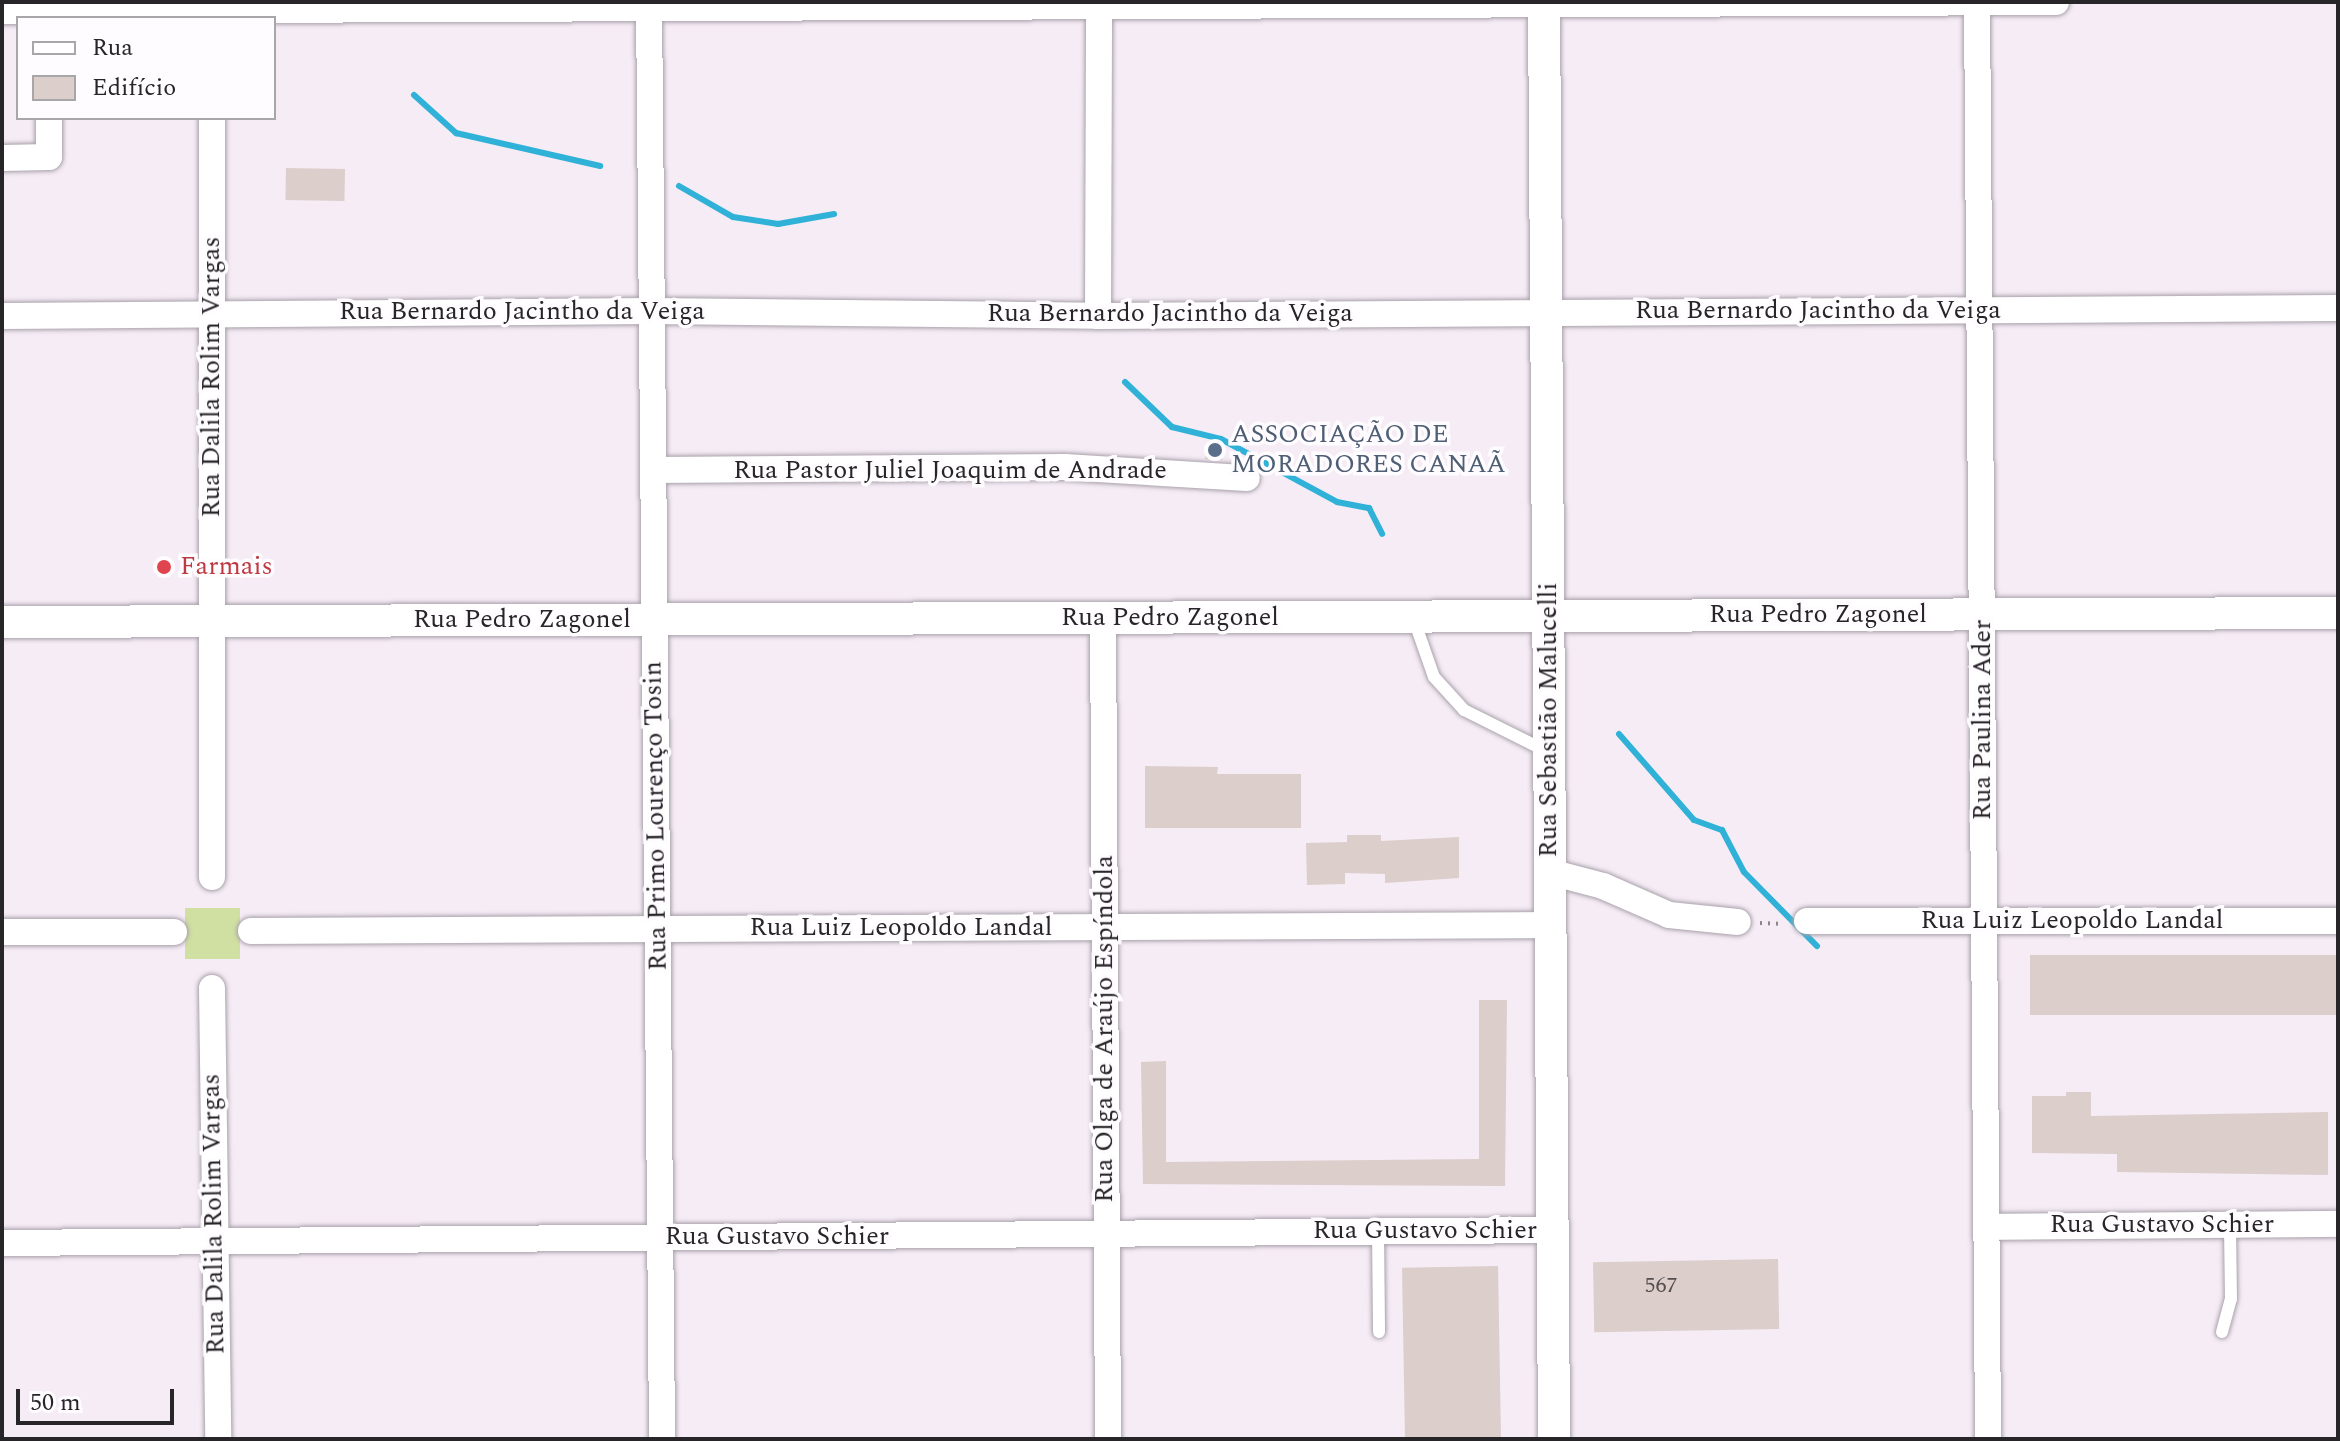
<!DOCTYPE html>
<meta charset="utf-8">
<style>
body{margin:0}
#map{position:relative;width:2340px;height:1441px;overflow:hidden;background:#f5ecf6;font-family:Spectral,serif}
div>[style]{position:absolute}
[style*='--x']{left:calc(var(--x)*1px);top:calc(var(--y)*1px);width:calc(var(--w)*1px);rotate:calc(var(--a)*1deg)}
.green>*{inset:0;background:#d0e0a2;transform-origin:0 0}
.stream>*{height:6px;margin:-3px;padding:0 3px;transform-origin:3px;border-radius:3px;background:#30b1d7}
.building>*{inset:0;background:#dcceca;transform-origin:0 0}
.path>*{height:4px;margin-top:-2px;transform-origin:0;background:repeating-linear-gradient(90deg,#8b858c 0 2px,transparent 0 8px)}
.roads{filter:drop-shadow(0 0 2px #a9a1aa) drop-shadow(0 0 2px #a9a1aa)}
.service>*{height:12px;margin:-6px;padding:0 6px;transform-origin:6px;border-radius:6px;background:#fff}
.minor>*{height:26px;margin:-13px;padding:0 13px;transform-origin:13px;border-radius:13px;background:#fff}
.tertiary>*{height:32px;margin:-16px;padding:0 16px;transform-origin:16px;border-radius:16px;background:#fff}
.dots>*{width:22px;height:22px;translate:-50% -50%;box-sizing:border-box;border:4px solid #fefcfe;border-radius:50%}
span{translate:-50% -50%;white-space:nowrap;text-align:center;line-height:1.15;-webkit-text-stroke:7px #fefcfe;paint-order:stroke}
.number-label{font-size:22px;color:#554f51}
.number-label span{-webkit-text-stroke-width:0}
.street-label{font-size:26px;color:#282529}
.service-label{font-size:26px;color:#4e5e75}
.left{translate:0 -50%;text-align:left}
.health-label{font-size:26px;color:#be3a42}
.frame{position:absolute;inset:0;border:4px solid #282529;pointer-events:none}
.legend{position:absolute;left:16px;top:16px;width:260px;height:104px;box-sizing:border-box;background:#fefcfe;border:2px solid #a8a6a9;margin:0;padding:10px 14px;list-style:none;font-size:24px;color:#282529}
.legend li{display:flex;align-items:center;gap:16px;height:40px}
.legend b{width:40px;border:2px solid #a8a6a9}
.scale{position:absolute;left:16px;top:1389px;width:158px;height:36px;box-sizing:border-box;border:4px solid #282529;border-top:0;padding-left:10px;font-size:24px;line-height:28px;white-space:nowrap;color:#282529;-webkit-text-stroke:6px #fefcfe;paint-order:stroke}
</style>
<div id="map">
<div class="green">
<i style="left:185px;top:908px;width:55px;height:51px"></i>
</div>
<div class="stream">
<i style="--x:414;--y:95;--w:57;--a:42.1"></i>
<i style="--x:456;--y:133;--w:148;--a:12.9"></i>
<i style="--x:679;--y:186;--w:62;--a:29.9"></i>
<i style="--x:733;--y:217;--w:46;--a:8.8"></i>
<i style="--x:778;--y:224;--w:57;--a:-10.1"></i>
<i style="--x:1125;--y:382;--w:65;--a:43.8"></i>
<i style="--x:1172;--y:427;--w:50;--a:13.8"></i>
<i style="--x:1221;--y:439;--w:132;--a:28.5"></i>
<i style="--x:1337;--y:502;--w:33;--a:11"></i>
<i style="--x:1369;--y:508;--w:29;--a:63"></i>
<i style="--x:1619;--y:734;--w:114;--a:48.9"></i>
<i style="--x:1694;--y:820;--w:30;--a:20"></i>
<i style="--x:1722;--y:830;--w:47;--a:62.4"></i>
<i style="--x:1744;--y:872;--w:104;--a:45.4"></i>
</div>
<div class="building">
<i style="left:286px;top:168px;width:59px;height:32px;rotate:1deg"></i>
<i style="clip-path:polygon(1209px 441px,1224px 445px,1222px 460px,1205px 459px)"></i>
<i style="clip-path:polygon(1145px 766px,1218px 767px,1217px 774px,1301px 774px,1301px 828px,1145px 828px)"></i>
<i style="clip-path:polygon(1347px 835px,1381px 835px,1381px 841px,1459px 837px,1459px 878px,1385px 883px,1385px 874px,1345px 873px,1345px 884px,1307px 885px,1306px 843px,1347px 842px)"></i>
<i style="left:2338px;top:955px;width:60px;height:308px;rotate:90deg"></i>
<i style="clip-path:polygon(1479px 1000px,1507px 1000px,1505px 1186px,1143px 1184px,1141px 1062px,1166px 1061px,1166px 1162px,1479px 1159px)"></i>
<i style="clip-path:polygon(2066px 1092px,2091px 1092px,2091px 1116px,2328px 1112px,2328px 1175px,2117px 1172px,2117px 1154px,2032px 1153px,2032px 1096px,2066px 1096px)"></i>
<i style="left:1778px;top:1259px;width:70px;height:185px;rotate:89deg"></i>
<i style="left:1498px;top:1266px;width:173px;height:96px;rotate:89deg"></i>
</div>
<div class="path">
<i style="--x:1760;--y:923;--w:24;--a:2"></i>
</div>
<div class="roads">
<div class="service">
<i style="--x:1414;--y:620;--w:60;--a:70.7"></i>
<i style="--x:1434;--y:677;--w:45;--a:47.7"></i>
<i style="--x:1464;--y:710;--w:92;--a:26.6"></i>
<i style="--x:1378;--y:1232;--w:100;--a:89.4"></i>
<i style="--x:2222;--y:1332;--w:34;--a:-75"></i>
<i style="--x:2231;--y:1299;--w:74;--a:-90.8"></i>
</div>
<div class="minor">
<i style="--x:649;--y:2;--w:1437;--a:89.48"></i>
<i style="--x:1977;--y:2;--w:1437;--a:89.56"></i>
<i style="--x:2;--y:11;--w:2054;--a:-0.25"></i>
<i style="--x:2;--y:158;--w:47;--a:-1.2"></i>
<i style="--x:49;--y:157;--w:39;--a:-90"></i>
<i style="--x:2;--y:316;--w:650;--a:-0.44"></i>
<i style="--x:652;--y:311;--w:446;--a:0.6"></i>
<i style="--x:1098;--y:316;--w:1240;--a:-0.37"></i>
<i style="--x:1098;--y:316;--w:314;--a:-89.8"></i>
<i style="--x:653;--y:470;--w:412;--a:-0.4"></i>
<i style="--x:1065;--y:467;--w:182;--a:3.5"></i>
<i style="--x:1103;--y:618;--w:821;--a:89.65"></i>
<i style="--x:1550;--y:872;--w:55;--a:14.8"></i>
<i style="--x:1603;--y:886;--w:72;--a:23.7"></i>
<i style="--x:1669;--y:915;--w:69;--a:5.8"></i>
<i style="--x:212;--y:877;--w:759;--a:-90"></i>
<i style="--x:1807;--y:921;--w:531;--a:0"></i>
<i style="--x:251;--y:931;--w:1300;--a:-0.26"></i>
<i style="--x:2;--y:932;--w:172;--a:0"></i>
<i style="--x:212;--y:988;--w:451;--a:89.2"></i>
<i style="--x:1987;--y:1227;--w:351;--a:-0.5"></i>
<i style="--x:2;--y:1243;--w:1550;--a:-0.48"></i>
</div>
<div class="tertiary">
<i style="--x:1544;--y:2;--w:1437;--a:89.6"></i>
<i style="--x:2;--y:622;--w:2336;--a:-0.22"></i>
</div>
</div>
<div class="dots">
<i style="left:1215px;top:450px;background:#5c6f8a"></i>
<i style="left:164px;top:567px;background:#e0444e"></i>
</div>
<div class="number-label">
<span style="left:1661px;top:1286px">567</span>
</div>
<div class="street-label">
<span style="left:1818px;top:311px">Rua Bernardo Jacintho da Veiga</span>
<span style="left:522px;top:312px">Rua Bernardo Jacintho da Veiga</span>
<span style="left:1170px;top:314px">Rua Bernardo Jacintho da Veiga</span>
<span style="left:212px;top:377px;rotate:-90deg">Rua Dalila Rolim Vargas</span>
<span style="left:950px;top:471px">Rua Pastor Juliel Joaquim de Andrade</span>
<span style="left:1818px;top:615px">Rua Pedro Zagonel</span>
<span style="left:1170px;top:618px">Rua Pedro Zagonel</span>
<span style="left:522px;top:620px">Rua Pedro Zagonel</span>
<span style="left:1549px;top:720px;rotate:-90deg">Rua Sebastião Malucelli</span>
<span style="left:1983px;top:720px;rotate:-90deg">Rua Paulina Ader</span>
<span style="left:656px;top:816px;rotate:-91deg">Rua Primo Lourenço Tosin</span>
<span style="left:2072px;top:921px">Rua Luiz Leopoldo Landal</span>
<span style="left:901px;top:928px">Rua Luiz Leopoldo Landal</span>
<span style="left:1105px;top:1029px;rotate:-90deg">Rua Olga de Araújo Espíndola</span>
<span style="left:214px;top:1214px;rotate:-91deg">Rua Dalila Rolim Vargas</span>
<span style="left:2162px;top:1225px">Rua Gustavo Schier</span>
<span style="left:1425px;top:1231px">Rua Gustavo Schier</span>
<span style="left:777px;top:1237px">Rua Gustavo Schier</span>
</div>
<div class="service-label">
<span class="left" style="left:1231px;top:450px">ASSOCIAÇÃO DE<br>MORADORES CANAÃ</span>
</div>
<div class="health-label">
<span class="left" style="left:180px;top:567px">Farmais</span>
</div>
<div class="frame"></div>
<ul class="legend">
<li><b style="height:10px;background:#fff"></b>Rua</li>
<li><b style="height:22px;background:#dcceca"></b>Edifício</li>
</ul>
<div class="scale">50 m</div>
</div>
